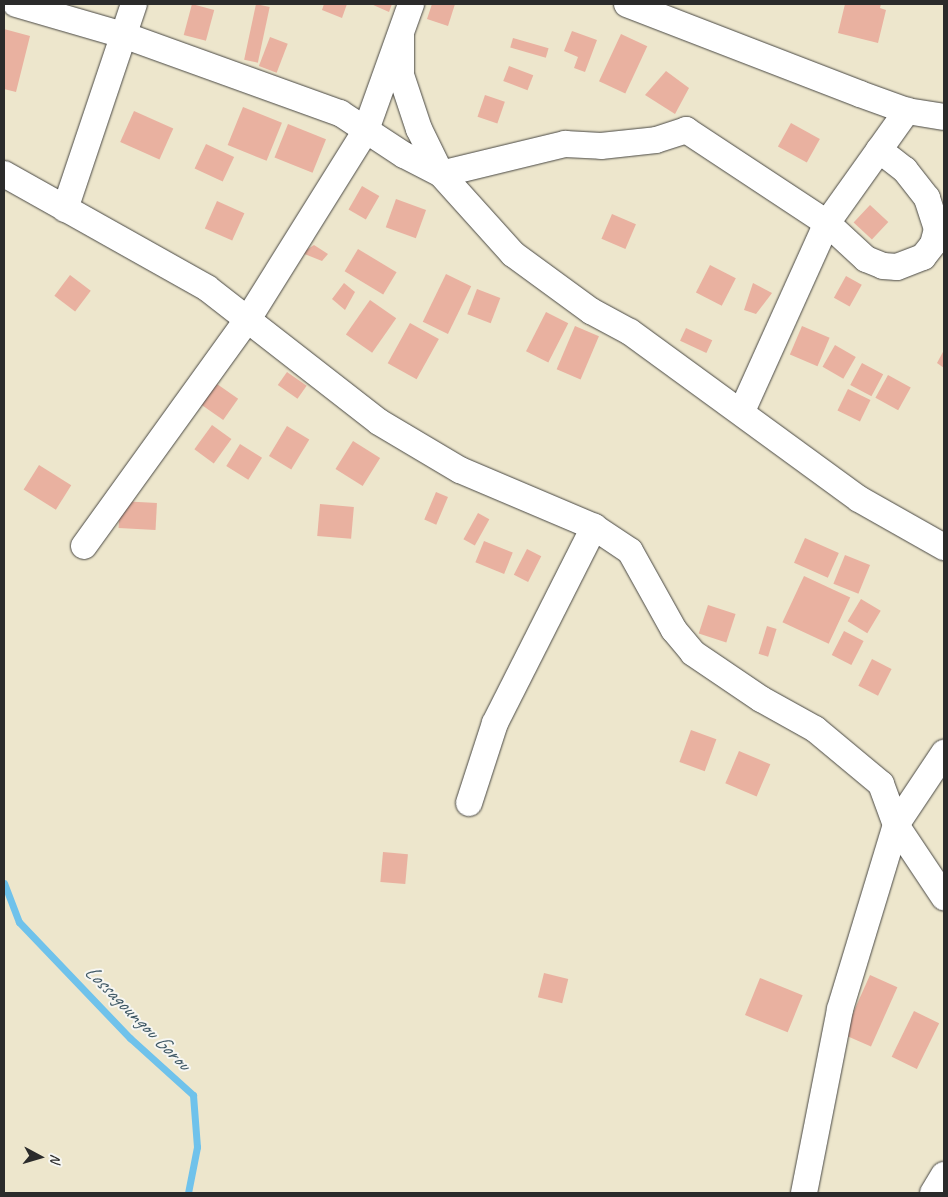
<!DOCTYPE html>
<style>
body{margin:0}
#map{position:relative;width:948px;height:1197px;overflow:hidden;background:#ede6cc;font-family:Caveat,sans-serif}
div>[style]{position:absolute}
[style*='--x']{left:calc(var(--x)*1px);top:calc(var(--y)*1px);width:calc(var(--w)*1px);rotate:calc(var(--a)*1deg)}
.stream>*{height:7px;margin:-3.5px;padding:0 3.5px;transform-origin:3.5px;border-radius:3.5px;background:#6fc2eb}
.building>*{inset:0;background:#e9b1a0;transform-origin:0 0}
.roads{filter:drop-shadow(0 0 1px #484743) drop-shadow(0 0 1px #484743)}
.street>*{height:26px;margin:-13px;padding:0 13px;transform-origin:13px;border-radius:13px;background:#fff}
span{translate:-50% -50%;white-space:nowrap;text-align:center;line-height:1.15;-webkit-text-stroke:4px #f6f6f2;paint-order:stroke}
.water-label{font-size:21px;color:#3f5865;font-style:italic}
.frame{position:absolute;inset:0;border:5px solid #2b2b2b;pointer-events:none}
.north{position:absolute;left:15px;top:1132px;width:50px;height:50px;-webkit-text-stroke:4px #f6f6f2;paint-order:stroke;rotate:96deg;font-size:14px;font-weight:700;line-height:20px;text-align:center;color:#2b2b2b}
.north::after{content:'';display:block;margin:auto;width:18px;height:22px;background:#2b2b2b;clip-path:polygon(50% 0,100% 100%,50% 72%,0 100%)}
</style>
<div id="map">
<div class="stream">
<i style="--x:4;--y:883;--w:42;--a:69"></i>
<i style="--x:19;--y:922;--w:161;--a:46.3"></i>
<i style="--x:130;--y:1038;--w:85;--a:42.1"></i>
<i style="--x:193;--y:1095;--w:52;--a:85.6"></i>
<i style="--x:197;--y:1147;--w:47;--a:101.1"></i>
</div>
<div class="building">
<i style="left:192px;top:4px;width:23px;height:32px;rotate:15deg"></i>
<i style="left:256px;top:4px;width:14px;height:57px;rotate:12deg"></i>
<i style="clip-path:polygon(324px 4px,347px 4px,342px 18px,322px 10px)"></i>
<i style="clip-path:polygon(371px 4px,392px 4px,389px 12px)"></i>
<i style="clip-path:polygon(432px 4px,455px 4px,448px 26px,427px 19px)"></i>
<i style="clip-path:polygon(845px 4px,881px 4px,880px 8px,886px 10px,878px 43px,838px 33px)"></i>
<i style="clip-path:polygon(4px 29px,30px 36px,16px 92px,4px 89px)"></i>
<i style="clip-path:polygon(572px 31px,597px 40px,585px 72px,574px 68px,578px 57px,564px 51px)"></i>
<i style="left:621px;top:34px;width:29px;height:52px;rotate:25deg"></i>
<i style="left:270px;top:37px;width:19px;height:31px;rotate:21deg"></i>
<i style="left:513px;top:38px;width:37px;height:10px;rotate:16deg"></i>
<i style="left:509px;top:66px;width:26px;height:16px;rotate:21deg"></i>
<i style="clip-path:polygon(666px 71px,689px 88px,675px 114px,645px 95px)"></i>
<i style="left:485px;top:95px;width:21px;height:23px;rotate:19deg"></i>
<i style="left:243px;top:107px;width:42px;height:41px;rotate:22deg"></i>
<i style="left:134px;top:111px;width:43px;height:34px;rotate:24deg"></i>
<i style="left:791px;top:123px;width:33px;height:27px;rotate:29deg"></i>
<i style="left:288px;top:124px;width:41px;height:36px;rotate:22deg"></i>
<i style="left:206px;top:144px;width:31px;height:27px;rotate:25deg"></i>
<i style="left:362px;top:186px;width:20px;height:27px;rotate:30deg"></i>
<i style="left:396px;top:199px;width:32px;height:30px;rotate:20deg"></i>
<i style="left:217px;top:201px;width:30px;height:30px;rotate:24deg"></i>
<i style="left:870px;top:205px;width:25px;height:24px;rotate:43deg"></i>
<i style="left:612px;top:214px;width:26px;height:27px;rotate:23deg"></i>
<i style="clip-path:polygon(314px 245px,328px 254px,322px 261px,302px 253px)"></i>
<i style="left:358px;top:249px;width:45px;height:26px;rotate:31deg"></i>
<i style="left:710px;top:265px;width:29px;height:31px;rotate:27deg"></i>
<i style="left:446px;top:274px;width:28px;height:53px;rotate:26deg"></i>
<i style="left:70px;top:275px;width:26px;height:26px;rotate:37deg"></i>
<i style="left:846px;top:276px;width:18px;height:25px;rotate:29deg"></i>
<i style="clip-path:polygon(344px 283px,355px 292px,345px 310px,332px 299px)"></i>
<i style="clip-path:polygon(753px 283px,772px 293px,756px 314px,744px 310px)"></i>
<i style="left:477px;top:289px;width:25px;height:27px;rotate:21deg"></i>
<i style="left:370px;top:300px;width:32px;height:42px;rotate:35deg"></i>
<i style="left:546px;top:312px;width:25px;height:44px;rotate:27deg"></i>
<i style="left:410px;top:323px;width:33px;height:46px;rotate:29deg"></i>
<i style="left:575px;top:326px;width:26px;height:47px;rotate:23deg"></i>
<i style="left:802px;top:326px;width:30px;height:31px;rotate:23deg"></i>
<i style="left:686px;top:328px;width:29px;height:14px;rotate:25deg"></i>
<i style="left:835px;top:345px;width:24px;height:25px;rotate:30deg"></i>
<i style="clip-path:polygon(944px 350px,944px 368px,937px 363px)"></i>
<i style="left:862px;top:363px;width:24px;height:25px;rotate:28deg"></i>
<i style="left:287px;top:372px;width:24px;height:16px;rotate:35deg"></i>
<i style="left:888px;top:375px;width:26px;height:26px;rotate:29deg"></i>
<i style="left:207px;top:377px;width:38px;height:26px;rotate:35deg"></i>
<i style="left:848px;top:389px;width:25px;height:24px;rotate:26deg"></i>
<i style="left:212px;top:425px;width:24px;height:30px;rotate:36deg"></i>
<i style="left:287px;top:426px;width:26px;height:35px;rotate:31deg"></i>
<i style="left:353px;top:441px;width:32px;height:33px;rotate:32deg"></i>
<i style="left:240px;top:444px;width:26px;height:26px;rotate:32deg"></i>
<i style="left:39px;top:465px;width:38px;height:29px;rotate:32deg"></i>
<i style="left:436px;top:492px;width:13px;height:30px;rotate:23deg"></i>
<i style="left:120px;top:501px;width:37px;height:27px;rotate:3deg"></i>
<i style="left:320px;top:504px;width:34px;height:32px;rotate:5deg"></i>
<i style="left:478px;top:513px;width:13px;height:30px;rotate:29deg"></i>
<i style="left:805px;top:538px;width:37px;height:27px;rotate:24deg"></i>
<i style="left:484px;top:541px;width:31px;height:23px;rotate:22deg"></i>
<i style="left:527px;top:549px;width:16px;height:29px;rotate:27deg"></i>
<i style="left:845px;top:555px;width:27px;height:31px;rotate:22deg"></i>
<i style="left:804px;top:576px;width:51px;height:51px;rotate:25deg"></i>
<i style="left:861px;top:599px;width:23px;height:26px;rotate:31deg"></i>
<i style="left:708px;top:605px;width:29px;height:30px;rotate:18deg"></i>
<i style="left:767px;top:626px;width:10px;height:29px;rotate:17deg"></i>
<i style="left:844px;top:631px;width:22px;height:27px;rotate:27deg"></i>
<i style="left:872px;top:659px;width:22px;height:30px;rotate:27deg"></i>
<i style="left:691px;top:730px;width:27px;height:34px;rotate:20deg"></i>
<i style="left:739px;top:751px;width:34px;height:35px;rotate:23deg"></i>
<i style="left:383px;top:852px;width:25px;height:30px;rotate:5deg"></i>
<i style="left:544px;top:973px;width:25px;height:25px;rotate:14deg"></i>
<i style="left:870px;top:975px;width:30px;height:65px;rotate:24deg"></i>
<i style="left:760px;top:978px;width:46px;height:40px;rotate:22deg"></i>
<i style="left:914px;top:1011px;width:28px;height:51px;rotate:26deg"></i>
</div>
<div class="roads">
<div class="street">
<i style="--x:16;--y:4;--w:111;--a:16.2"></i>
<i style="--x:123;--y:35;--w:231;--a:19.8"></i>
<i style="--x:340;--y:113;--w:77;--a:33.3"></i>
<i style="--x:404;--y:155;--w:42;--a:27.2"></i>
<i style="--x:441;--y:174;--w:108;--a:48"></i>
<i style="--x:513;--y:254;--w:97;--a:36.2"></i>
<i style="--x:591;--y:311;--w:44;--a:28.3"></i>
<i style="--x:630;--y:332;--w:283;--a:36.1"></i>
<i style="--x:859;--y:499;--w:98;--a:29.5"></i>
<i style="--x:627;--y:4;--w:250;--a:21.1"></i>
<i style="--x:860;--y:94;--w:50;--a:19.9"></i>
<i style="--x:907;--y:111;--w:37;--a:9"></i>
<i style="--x:401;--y:35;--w:40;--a:90"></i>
<i style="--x:401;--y:75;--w:57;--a:71.6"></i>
<i style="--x:419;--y:129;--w:50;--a:63.9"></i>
<i style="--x:441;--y:174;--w:128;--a:-13.6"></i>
<i style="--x:565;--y:144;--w:36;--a:3"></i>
<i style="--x:601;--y:146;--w:55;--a:-6.2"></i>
<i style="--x:656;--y:140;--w:32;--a:-18"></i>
<i style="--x:686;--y:130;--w:169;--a:33.4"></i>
<i style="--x:827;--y:223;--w:53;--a:42.7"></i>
<i style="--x:866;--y:259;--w:18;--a:22"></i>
<i style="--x:883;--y:266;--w:14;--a:4"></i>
<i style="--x:897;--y:267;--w:28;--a:-21"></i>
<i style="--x:923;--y:257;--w:16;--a:-52"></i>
<i style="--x:933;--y:244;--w:16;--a:-75"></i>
<i style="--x:937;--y:229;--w:33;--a:-108"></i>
<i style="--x:927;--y:198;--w:36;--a:-128"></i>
<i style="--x:905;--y:170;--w:33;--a:-142"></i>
<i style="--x:4;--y:174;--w:233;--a:29.3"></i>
<i style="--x:207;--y:288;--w:218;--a:37.9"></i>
<i style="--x:379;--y:422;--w:94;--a:30.7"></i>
<i style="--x:460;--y:470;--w:146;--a:23"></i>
<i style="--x:594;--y:527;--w:43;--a:33.7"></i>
<i style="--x:630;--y:551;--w:90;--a:60.9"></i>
<i style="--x:674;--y:630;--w:30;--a:50"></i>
<i style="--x:693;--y:653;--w:82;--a:34.1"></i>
<i style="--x:761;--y:699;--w:62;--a:29.1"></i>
<i style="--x:815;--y:729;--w:86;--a:39.8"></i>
<i style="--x:881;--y:784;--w:44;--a:69.9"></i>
<i style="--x:896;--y:825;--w:87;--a:56.3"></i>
<i style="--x:65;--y:209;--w:216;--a:-71.4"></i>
<i style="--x:742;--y:411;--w:206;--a:-65.7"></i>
<i style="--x:827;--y:223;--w:138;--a:-54.5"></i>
<i style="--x:84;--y:546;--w:280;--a:-54.2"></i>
<i style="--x:248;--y:319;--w:223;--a:-58"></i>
<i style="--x:366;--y:130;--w:134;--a:-70.3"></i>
<i style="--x:469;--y:803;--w:84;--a:-72"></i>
<i style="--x:495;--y:723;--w:220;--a:-63.2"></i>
<i style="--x:804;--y:1193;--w:187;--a:-78.9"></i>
<i style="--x:840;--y:1009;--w:192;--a:-73.1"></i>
<i style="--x:896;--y:825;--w:87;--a:-56.3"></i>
<i style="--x:933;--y:1193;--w:21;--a:-59"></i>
</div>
</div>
<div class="water-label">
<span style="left:138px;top:1017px;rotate:45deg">Lossagoungou Gorou</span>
</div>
<div class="frame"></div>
<div class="north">N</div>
</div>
